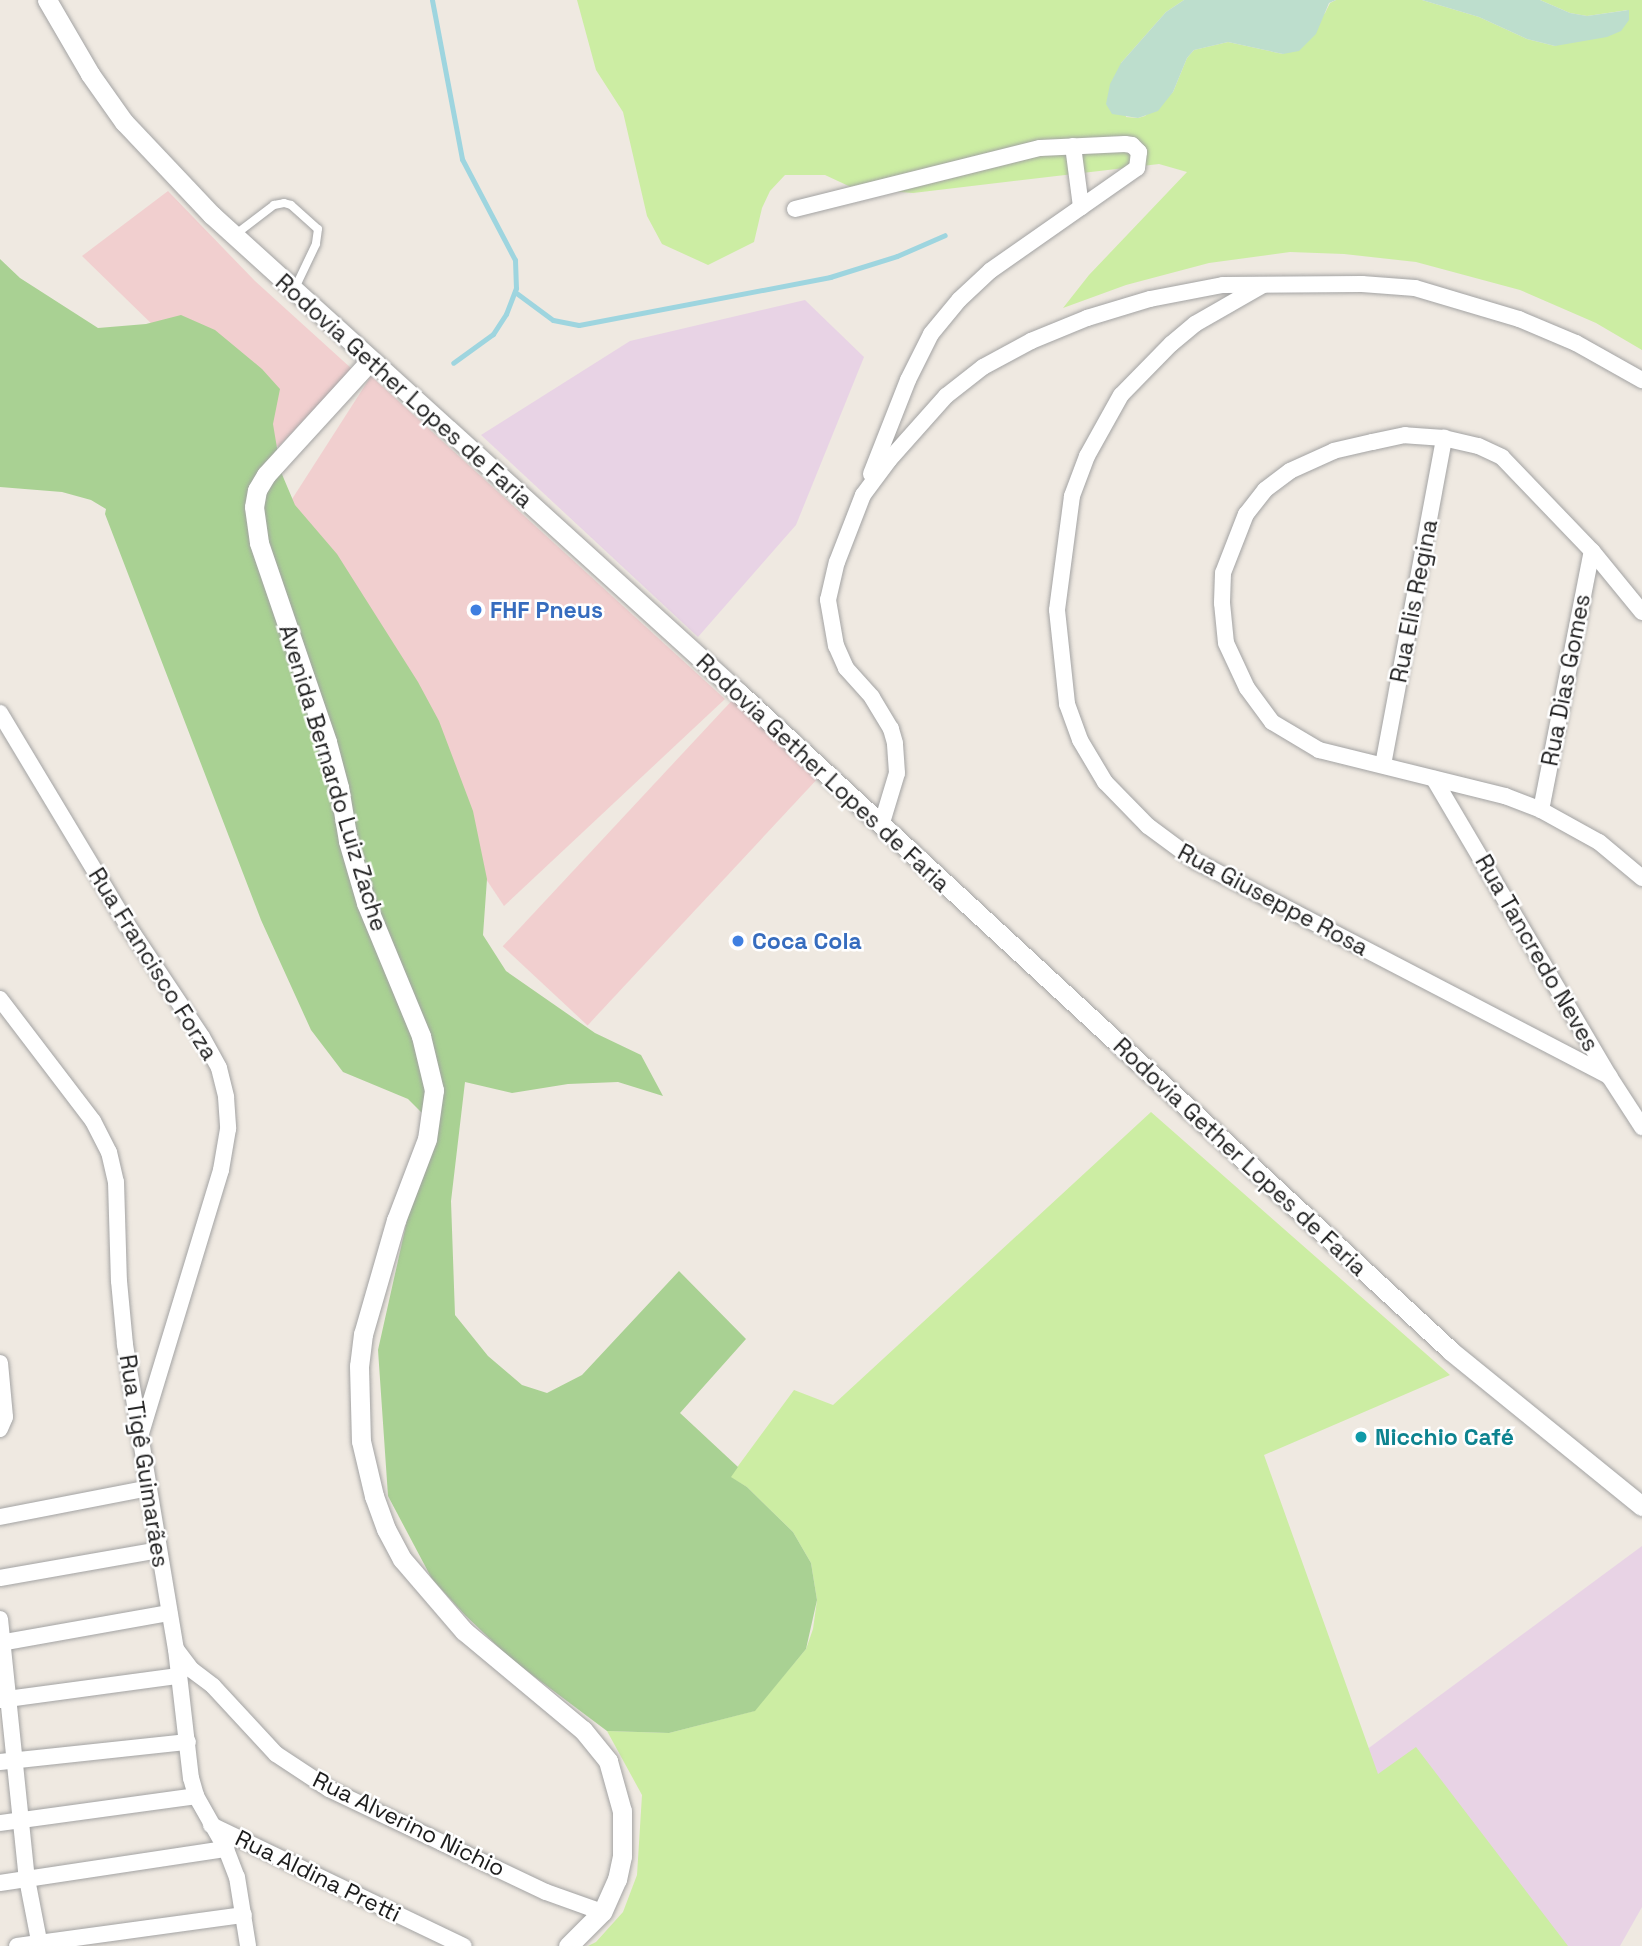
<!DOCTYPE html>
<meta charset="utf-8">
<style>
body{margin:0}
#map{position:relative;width:1642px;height:1946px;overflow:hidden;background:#efe9e1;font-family:"Space Grotesk",sans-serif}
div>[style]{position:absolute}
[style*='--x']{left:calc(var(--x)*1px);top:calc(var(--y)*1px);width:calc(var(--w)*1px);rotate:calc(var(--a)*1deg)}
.commercial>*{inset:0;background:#f1cfcf;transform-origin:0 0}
.industrial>*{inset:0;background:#e8d3e5}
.grass>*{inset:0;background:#cceda3}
.forest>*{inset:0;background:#a9d193}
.wetland>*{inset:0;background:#bddecd}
.stream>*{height:5px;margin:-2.5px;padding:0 2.5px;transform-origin:2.5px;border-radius:2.5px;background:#9ed5df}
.roads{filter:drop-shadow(0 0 2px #a3a3a3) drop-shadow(0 0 2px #a3a3a3)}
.service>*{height:8px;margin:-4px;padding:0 4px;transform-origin:4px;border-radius:4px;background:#fff}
.minor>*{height:16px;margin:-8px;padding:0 8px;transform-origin:8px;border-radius:8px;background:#fff}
.tertiary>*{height:19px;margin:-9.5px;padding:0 9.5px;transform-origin:9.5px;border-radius:9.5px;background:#fff}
.dots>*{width:19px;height:19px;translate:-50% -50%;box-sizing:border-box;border:4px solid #fff;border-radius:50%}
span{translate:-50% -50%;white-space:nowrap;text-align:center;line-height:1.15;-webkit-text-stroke:5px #fff;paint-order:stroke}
.street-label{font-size:23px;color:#1c1c1c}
.shop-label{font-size:23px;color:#366cbe;font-weight:700}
.left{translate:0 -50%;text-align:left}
.culture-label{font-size:23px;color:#0d838f;font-weight:700}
</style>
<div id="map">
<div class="commercial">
<i style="clip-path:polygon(168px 191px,255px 281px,352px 369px,278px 447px,82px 256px)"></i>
<i style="clip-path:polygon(371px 376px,725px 699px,504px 906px,394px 741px,278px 521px)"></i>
<i style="left:738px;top:694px;width:116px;height:345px;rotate:43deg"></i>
</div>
<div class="industrial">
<i style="clip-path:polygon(805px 300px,864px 357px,796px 525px,698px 637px,481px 435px,630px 341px)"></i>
<i style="clip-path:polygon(1642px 1546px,1642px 1907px,1620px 1946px,1453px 1946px,1312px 1790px)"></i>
</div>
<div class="grass">
<i style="clip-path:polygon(577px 0,1184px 0,1166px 12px,1121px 63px,1126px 117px,1138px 118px,1145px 116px,1173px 92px,1187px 58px,1194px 50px,1228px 42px,1283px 54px,1325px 13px,1330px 3px,1336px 0,1422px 0,1479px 17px,1527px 39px,1555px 46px,1628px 10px,1587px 16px,1570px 13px,1540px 0,1642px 0,1642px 350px,1596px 323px,1520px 290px,1416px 262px,1344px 254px,1290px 252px,1209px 263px,1126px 285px,1063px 308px,1089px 275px,1187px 172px,1159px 164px,913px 193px,853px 188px,825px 175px,785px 175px,770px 191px,762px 208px,754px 242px,708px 265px,662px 244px,647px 216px,623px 112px,596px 70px)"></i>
<i style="clip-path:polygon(1151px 1112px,1450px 1375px,1264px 1455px,1378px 1774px,1416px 1747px,1568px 1946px,588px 1946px,596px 1942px,623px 1912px,637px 1875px,642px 1795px,607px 1731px,669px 1733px,754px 1711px,806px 1649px,813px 1629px,817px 1600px,811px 1563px,793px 1532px,747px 1487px,730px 1477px,794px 1390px,833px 1405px)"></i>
</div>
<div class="forest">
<i style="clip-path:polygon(0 259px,20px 278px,98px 328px,146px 324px,181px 315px,215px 330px,262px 369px,280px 389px,273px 424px,281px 472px,295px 505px,337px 554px,418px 682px,439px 721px,473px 811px,487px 879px,483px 935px,506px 971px,595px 1033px,641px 1055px,663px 1096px,618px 1082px,568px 1084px,512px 1093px,465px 1082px,451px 1201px,455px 1315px,488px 1356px,522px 1385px,547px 1393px,582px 1375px,679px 1271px,746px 1339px,680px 1413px,738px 1467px,731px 1477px,747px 1487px,793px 1532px,811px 1563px,817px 1600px,806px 1649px,755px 1711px,669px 1733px,607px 1731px,511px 1659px,465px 1615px,432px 1579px,388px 1496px,378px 1350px,414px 1189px,434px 1125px,408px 1099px,343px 1072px,311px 1030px,261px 920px,105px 514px,106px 509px,91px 500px,62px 492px,0 487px)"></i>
</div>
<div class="wetland">
<i style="clip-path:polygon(1184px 0,1336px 0,1329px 3px,1316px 34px,1299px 51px,1283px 54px,1228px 42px,1194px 50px,1187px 58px,1173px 92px,1158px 111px,1138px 118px,1112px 114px,1106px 104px,1110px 84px,1121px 63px,1166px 12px)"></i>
<i style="clip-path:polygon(1422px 0,1540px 0,1570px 13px,1587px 16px,1629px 10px,1629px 20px,1621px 31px,1607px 37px,1555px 46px,1527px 39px,1479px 17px)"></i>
</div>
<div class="stream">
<i style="--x:432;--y:0;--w:162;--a:79.3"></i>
<i style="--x:462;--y:159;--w:114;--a:62.3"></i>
<i style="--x:515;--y:260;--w:28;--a:88"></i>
<i style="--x:516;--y:288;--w:28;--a:111"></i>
<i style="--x:506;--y:314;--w:24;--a:123"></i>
<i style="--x:493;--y:334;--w:49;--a:144.1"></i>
<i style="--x:515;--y:292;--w:47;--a:36.4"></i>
<i style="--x:553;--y:320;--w:26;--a:11"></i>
<i style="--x:579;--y:325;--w:256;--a:-10.8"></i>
<i style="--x:830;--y:277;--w:70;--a:-17.4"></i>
<i style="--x:897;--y:256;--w:52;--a:-23.6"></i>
</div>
<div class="roads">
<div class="service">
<i style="--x:236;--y:234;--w:48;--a:-37.3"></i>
<i style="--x:274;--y:205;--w:10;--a:-11"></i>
<i style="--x:284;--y:203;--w:7;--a:16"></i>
<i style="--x:291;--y:205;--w:36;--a:42"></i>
<i style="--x:318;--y:229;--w:15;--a:98"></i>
<i style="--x:316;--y:244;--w:49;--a:115.5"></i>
</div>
<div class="minor">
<i style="--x:1073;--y:146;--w:62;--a:82.5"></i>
<i style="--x:795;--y:209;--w:252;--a:-14"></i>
<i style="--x:1040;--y:148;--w:85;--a:-2.7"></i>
<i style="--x:1125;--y:144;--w:7;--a:8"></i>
<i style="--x:1132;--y:145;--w:10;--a:45"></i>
<i style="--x:1139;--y:152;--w:16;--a:97"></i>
<i style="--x:1137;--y:168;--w:179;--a:145"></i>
<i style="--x:990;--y:271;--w:42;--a:136.9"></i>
<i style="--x:959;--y:300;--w:44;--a:129.5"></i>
<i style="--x:931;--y:334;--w:51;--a:116.6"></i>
<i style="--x:908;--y:380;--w:101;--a:111.5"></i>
<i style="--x:1263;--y:285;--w:78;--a:150.2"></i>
<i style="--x:1195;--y:324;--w:31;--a:140"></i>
<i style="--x:1171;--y:344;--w:71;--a:134.4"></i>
<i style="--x:1121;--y:395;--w:70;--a:119.1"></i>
<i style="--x:1087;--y:456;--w:43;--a:110.6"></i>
<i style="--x:1072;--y:496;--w:115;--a:97.5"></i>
<i style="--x:1057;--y:610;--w:95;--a:83.9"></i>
<i style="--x:1067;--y:704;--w:38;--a:70"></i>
<i style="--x:1080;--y:740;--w:49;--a:59.2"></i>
<i style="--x:1105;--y:782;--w:62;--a:45.7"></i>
<i style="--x:1148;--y:826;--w:57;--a:36.5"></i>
<i style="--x:1194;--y:860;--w:468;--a:27.5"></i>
<i style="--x:1642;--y:612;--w:79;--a:-129.3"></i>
<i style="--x:1592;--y:551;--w:130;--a:-133.8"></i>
<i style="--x:1502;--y:457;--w:26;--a:-155"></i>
<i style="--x:1478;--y:446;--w:35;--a:-167"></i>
<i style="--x:1444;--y:438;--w:39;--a:-176"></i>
<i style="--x:1405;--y:435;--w:34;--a:168"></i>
<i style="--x:1372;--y:442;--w:39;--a:167"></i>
<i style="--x:1334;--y:451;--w:48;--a:155.6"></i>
<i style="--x:1290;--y:471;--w:31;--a:143"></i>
<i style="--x:1265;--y:490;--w:31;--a:128"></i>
<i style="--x:1246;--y:514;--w:63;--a:111.3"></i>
<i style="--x:1223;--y:573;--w:30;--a:92"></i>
<i style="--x:1222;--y:603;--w:40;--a:84.3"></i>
<i style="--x:1226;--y:643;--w:50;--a:65"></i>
<i style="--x:1247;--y:688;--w:42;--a:53.7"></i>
<i style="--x:1272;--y:722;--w:55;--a:30.8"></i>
<i style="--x:1319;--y:750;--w:192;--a:13.9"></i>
<i style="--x:1505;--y:796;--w:39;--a:21"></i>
<i style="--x:1541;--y:810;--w:66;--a:28.9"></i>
<i style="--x:1599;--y:842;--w:56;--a:39.9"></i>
<i style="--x:0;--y:713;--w:245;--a:59"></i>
<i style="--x:126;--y:923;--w:137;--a:56.3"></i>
<i style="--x:202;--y:1037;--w:35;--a:61"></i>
<i style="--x:219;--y:1068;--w:30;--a:76"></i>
<i style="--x:226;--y:1097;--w:32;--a:86"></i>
<i style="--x:228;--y:1129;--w:42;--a:99.7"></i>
<i style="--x:221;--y:1170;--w:275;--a:106.9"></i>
<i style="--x:1383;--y:765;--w:333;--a:-79.4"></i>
<i style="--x:1434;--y:779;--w:345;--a:59.5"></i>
<i style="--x:1609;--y:1076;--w:61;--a:57.1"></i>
<i style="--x:1541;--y:810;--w:264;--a:-78.9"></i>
<i style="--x:881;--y:826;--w:55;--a:-73.2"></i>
<i style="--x:897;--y:773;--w:30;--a:-94"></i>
<i style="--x:895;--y:743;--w:15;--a:-106"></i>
<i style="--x:891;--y:729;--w:37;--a:-121"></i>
<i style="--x:872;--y:697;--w:39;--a:-132"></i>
<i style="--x:846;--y:668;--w:24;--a:-114"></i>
<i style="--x:836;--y:646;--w:47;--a:-99.9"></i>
<i style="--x:828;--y:600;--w:39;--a:-77"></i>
<i style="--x:837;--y:562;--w:72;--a:-68.8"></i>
<i style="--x:863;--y:495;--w:44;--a:-53.4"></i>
<i style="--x:889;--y:460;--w:86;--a:-48.3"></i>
<i style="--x:946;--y:396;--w:47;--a:-38.1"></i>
<i style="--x:983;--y:367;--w:55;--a:-28.4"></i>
<i style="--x:1031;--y:341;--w:61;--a:-22.3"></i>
<i style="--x:1087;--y:318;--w:66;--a:-16.8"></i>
<i style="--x:1150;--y:299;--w:74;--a:-10.9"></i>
<i style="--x:1223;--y:285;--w:139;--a:-0.4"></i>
<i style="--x:1362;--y:284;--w:53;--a:4.3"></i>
<i style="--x:1415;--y:288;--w:109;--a:16.6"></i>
<i style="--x:1519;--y:319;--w:62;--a:22.8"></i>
<i style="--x:1576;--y:343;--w:76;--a:29.3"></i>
<i style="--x:0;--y:999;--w:153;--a:52.7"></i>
<i style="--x:93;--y:1121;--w:35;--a:63"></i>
<i style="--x:109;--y:1152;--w:31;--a:77"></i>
<i style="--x:116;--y:1182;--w:99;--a:88.3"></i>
<i style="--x:119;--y:1281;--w:64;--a:84.6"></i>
<i style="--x:125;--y:1345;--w:308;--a:80.5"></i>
<i style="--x:176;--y:1649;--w:130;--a:83.4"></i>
<i style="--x:191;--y:1778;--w:19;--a:74"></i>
<i style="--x:196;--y:1796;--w:61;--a:60.5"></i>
<i style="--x:226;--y:1849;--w:30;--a:69"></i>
<i style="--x:237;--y:1877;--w:70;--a:80.9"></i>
<i style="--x:0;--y:1363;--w:54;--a:84.7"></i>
<i style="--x:5;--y:1417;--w:13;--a:113"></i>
<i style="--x:0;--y:1517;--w:152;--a:-11"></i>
<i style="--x:0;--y:1578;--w:161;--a:-10"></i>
<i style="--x:0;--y:1619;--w:261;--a:84.1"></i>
<i style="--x:27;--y:1879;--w:68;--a:79"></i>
<i style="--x:0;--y:1643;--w:172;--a:-10.1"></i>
<i style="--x:176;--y:1649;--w:26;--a:53"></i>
<i style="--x:192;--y:1670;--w:26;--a:37"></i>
<i style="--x:213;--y:1686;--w:93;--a:47.2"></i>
<i style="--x:276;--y:1754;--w:64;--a:33.4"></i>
<i style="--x:329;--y:1789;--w:240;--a:25.4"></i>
<i style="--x:546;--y:1892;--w:59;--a:19.7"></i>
<i style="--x:0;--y:1700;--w:180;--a:-7.7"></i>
<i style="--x:0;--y:1762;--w:189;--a:-6.1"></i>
<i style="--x:0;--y:1823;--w:198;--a:-7.8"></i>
<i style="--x:211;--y:1825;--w:280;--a:25.6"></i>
<i style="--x:0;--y:1883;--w:229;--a:-8.6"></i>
<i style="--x:17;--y:1946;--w:229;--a:-7.8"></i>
</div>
<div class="tertiary">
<i style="--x:47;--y:0;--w:86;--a:59.8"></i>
<i style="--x:90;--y:74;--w:59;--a:54.7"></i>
<i style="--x:124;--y:122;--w:128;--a:46.6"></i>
<i style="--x:212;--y:215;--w:711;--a:42.21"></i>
<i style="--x:739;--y:693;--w:969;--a:42.74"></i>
<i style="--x:1451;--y:1351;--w:246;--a:39.1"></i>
<i style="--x:370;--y:361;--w:154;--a:132.4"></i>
<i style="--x:266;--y:475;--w:17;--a:121"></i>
<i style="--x:257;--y:490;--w:17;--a:100"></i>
<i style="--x:254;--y:507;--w:36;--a:82"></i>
<i style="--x:259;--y:543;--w:210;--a:71.1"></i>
<i style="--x:327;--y:742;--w:47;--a:75.1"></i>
<i style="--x:339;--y:787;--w:55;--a:80.5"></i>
<i style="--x:348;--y:841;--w:65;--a:73.8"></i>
<i style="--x:366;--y:903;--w:144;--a:67.5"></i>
<i style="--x:421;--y:1036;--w:56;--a:76.5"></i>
<i style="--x:434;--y:1090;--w:49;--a:98.1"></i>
<i style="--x:427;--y:1139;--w:87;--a:110.9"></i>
<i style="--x:396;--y:1220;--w:119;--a:106.1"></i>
<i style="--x:363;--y:1334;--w:32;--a:97"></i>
<i style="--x:359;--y:1366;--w:75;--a:88.5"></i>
<i style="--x:361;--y:1441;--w:57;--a:76.7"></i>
<i style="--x:374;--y:1496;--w:35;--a:70"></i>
<i style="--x:386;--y:1529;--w:34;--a:62"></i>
<i style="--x:402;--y:1559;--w:95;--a:49.3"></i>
<i style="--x:464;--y:1631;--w:155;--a:39.8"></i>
<i style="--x:583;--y:1730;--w:40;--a:51"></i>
<i style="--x:608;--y:1761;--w:52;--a:74.4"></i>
<i style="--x:622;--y:1811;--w:45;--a:90"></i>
<i style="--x:622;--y:1856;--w:24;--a:102"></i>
<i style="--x:617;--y:1879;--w:36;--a:114"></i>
<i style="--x:602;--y:1912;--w:48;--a:135"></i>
</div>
</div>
<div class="dots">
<i style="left:476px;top:610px;background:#3f7fe0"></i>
<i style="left:738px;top:941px;background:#3f7fe0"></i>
<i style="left:1361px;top:1437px;background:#0f9aa8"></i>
</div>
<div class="street-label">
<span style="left:404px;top:391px;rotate:42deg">Rodovia Gether Lopes de Faria</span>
<span style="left:1414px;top:601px;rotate:-79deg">Rua Elis Regina</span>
<span style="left:1566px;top:680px;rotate:-79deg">Rua Dias Gomes</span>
<span style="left:823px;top:773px;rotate:43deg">Rodovia Gether Lopes de Faria</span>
<span style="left:333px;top:778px;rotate:73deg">Avenida Bernardo Luiz Zache</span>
<span style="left:1273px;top:900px;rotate:28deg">Rua Giuseppe Rosa</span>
<span style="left:1537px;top:953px;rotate:60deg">Rua Tancredo Neves</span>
<span style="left:153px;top:964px;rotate:58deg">Rua Francisco Forza</span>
<span style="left:1240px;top:1157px;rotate:43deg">Rodovia Gether Lopes de Faria</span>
<span style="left:144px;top:1461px;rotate:81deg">Rua Tigê Guimarães</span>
<span style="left:409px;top:1824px;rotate:26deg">Rua Alverino Nichio</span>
<span style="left:318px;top:1876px;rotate:26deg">Rua Aldina Pretti</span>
</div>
<div class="shop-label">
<span class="left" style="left:490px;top:610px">FHF Pneus</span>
<span class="left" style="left:752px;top:941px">Coca Cola</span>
</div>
<div class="culture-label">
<span class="left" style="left:1375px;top:1437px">Nicchio Café</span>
</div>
</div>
